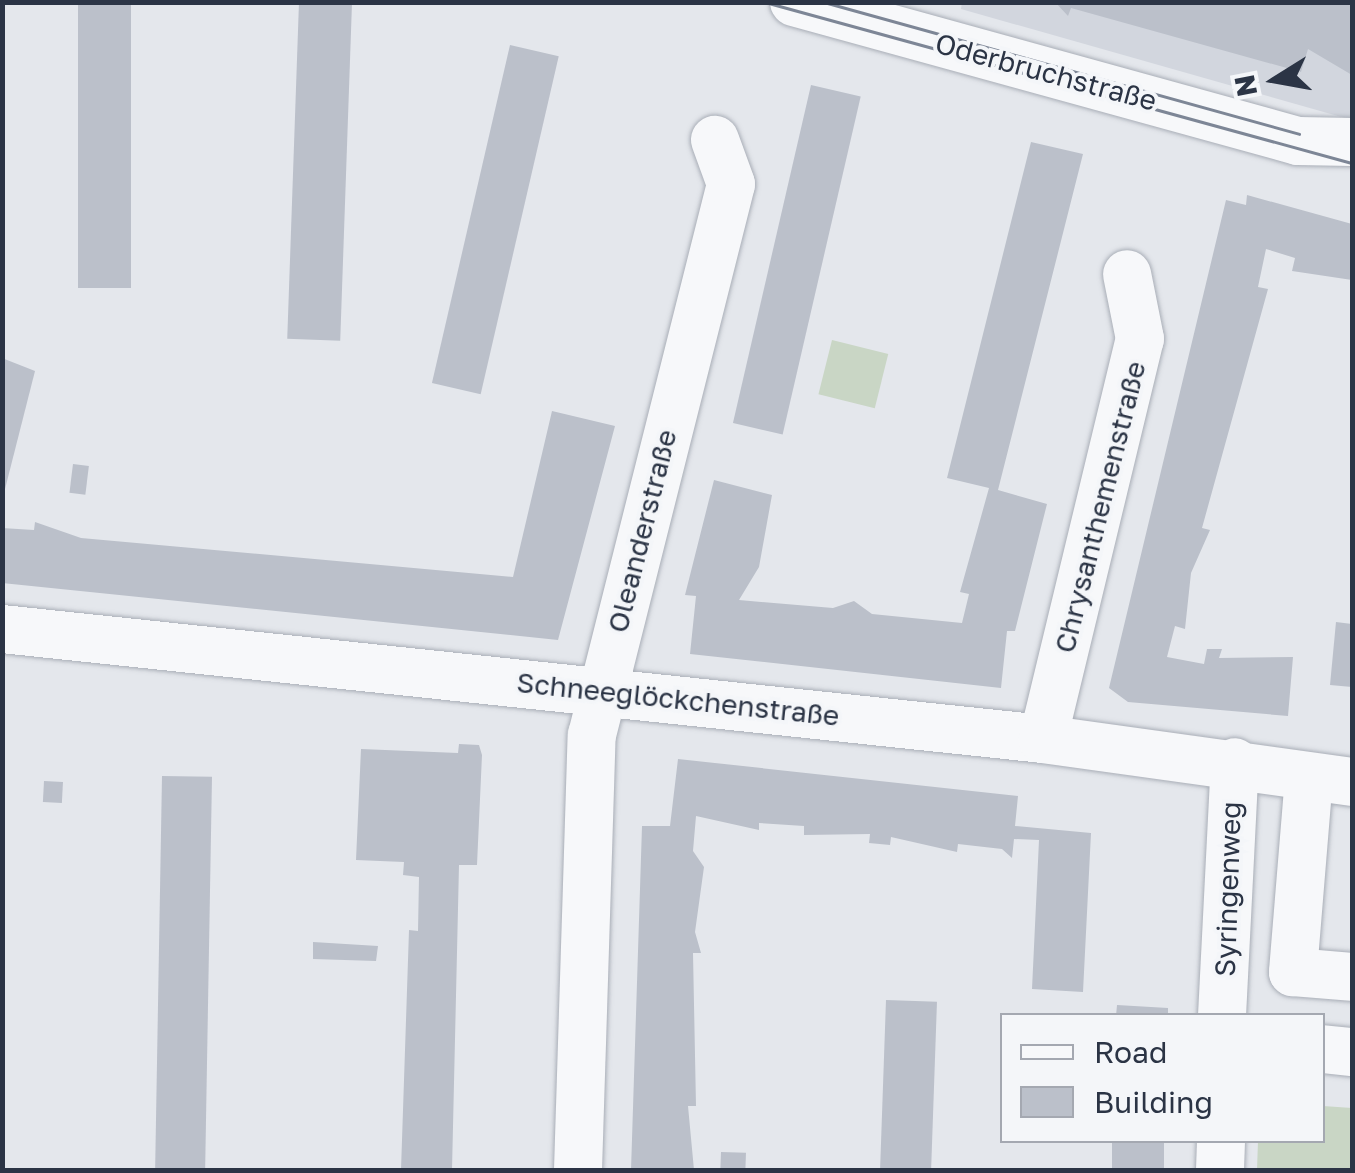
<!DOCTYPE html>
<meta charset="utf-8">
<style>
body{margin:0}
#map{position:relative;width:1355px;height:1173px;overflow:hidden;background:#e4e7ec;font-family:"Golos Text",sans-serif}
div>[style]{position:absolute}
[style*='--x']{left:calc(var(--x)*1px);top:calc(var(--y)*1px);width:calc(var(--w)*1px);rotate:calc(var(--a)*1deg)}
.built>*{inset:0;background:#d2d6de}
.green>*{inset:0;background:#c9d6c5;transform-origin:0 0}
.building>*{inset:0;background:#bbc0ca;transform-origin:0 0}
.roads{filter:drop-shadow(0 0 2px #a9aeb7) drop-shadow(0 0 2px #a9aeb7)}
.minor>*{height:48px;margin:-24px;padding:0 24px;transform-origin:24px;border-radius:24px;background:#f7f8fa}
.tram>*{height:2.5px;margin:-1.25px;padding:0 1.25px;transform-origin:1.25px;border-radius:1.25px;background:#7d8696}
span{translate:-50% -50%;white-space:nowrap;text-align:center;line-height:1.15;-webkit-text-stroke:8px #f4f6f9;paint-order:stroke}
.street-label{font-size:28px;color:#2b3445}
.frame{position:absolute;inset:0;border:5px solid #2b3445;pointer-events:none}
.legend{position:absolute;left:1000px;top:1013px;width:325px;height:130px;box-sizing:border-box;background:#f4f6f9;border:2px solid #a4a8b1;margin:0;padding:12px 18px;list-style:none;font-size:30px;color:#2b3445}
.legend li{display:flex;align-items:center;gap:20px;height:50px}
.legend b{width:50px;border:2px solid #a4a8b1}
.north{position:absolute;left:1225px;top:30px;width:100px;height:100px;-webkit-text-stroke:8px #f4f6f9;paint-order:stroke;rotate:259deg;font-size:28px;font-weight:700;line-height:40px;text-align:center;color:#2b3445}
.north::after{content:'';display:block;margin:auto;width:35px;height:45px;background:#2b3445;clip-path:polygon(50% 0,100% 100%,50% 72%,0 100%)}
</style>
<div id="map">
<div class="built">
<i style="clip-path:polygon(962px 2px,1352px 3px,1352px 120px,961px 9px)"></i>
</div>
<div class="green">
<i style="left:832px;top:340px;width:58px;height:56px;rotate:14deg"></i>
<i style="clip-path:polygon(1323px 1106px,1352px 1108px,1352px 1170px,1257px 1170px,1258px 1141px,1322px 1140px)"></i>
</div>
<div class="building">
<i style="left:78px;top:2px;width:53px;height:286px"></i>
<i style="left:299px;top:2px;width:53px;height:337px;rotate:2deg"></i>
<i style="clip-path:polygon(1055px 2px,1352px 2px,1352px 75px,1308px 49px,1301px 72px,1071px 8px,1068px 16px)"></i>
<i style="left:510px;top:45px;width:50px;height:347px;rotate:13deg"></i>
<i style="left:811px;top:85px;width:51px;height:347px;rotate:13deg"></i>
<i style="clip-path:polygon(1031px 142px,1083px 154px,998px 490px,1047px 504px,1015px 631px,1007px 631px,1001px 688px,690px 654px,696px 596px,685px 595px,714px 480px,772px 495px,759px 567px,739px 600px,833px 608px,854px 601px,872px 614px,962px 623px,969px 594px,960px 592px,989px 488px,947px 478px)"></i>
<i style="clip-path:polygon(1247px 195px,1352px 224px,1352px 280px,1292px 271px,1295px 258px,1266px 249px,1258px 287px,1268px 289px,1202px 528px,1210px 530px,1191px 573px,1185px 629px,1175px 626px,1167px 657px,1204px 664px,1207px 649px,1222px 649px,1219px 658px,1293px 657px,1288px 716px,1128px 702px,1109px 688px,1226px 200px,1246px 205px)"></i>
<i style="clip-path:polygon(2px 358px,35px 371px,4px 493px,2px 493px)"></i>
<i style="clip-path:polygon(552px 411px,615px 426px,558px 640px,2px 583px,2px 528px,34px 530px,35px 522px,81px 538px,513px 577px)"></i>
<i style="left:73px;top:464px;width:16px;height:29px;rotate:7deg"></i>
<i style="clip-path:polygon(1336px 622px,1352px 624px,1352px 687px,1330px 685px)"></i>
<i style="clip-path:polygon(459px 744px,479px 745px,482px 755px,477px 865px,459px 865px,452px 1170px,401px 1170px,409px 930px,418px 931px,419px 877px,403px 875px,404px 862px,356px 860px,361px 749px,458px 753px)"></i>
<i style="clip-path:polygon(678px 759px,1018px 796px,1015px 826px,1091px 833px,1083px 992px,1032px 989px,1039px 840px,1014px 839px,1012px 858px,1002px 849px,958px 844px,957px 852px,891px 837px,890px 845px,869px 843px,870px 834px,804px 835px,804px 826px,759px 823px,759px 830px,696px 816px,693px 851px,704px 867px,695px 932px,701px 953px,693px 953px,696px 1106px,688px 1106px,694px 1170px,631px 1170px,642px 826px,670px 826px)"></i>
<i style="left:162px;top:776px;width:50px;height:394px;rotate:1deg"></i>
<i style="left:44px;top:781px;width:19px;height:21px;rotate:3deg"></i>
<i style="clip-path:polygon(313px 942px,378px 946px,376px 961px,313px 959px)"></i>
<i style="left:886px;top:1000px;width:51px;height:170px;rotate:2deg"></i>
<i style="clip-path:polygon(1117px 1005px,1168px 1008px,1168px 1016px,1116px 1016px)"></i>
<i style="left:1112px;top:1140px;width:52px;height:30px"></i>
<i style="left:721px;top:1152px;width:25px;height:18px;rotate:2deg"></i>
</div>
<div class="roads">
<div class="minor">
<i style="--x:794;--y:2;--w:523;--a:15.42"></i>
<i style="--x:1298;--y:141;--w:54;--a:1.1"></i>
<i style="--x:2;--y:629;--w:1047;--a:6.03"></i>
<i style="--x:1043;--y:739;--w:312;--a:7.9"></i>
<i style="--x:1043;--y:739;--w:412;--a:-76.4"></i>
<i style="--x:1140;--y:339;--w:66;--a:-101.3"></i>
<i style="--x:1309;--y:777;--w:196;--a:94.7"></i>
<i style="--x:1293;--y:972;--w:59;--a:4.8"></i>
<i style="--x:1222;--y:1016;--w:254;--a:-87.1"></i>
<i style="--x:1322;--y:1049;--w:30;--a:6"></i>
<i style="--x:578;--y:1170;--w:435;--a:-88.2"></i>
<i style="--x:592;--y:735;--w:568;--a:-75.84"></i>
<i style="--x:731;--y:184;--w:47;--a:-110"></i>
<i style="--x:1220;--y:1170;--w:30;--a:-88"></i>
</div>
</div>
<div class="tram">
<i style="--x:765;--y:2;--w:609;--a:15.34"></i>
<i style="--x:824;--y:2;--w:493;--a:15.5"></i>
</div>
<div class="street-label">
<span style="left:1046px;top:72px;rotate:15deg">Oderbruchstraße</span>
<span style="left:1100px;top:507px;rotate:-76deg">Chrysanthemenstraße</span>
<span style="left:642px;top:531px;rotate:-76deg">Oleanderstraße</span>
<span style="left:678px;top:699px;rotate:6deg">Schneeglöckchenstraße</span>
<span style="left:1228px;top:889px;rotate:-88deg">Syringenweg</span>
</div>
<div class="frame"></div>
<ul class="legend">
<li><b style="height:12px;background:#f7f8fa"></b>Road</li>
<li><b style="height:28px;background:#bbc0ca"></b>Building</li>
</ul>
<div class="north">N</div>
</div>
